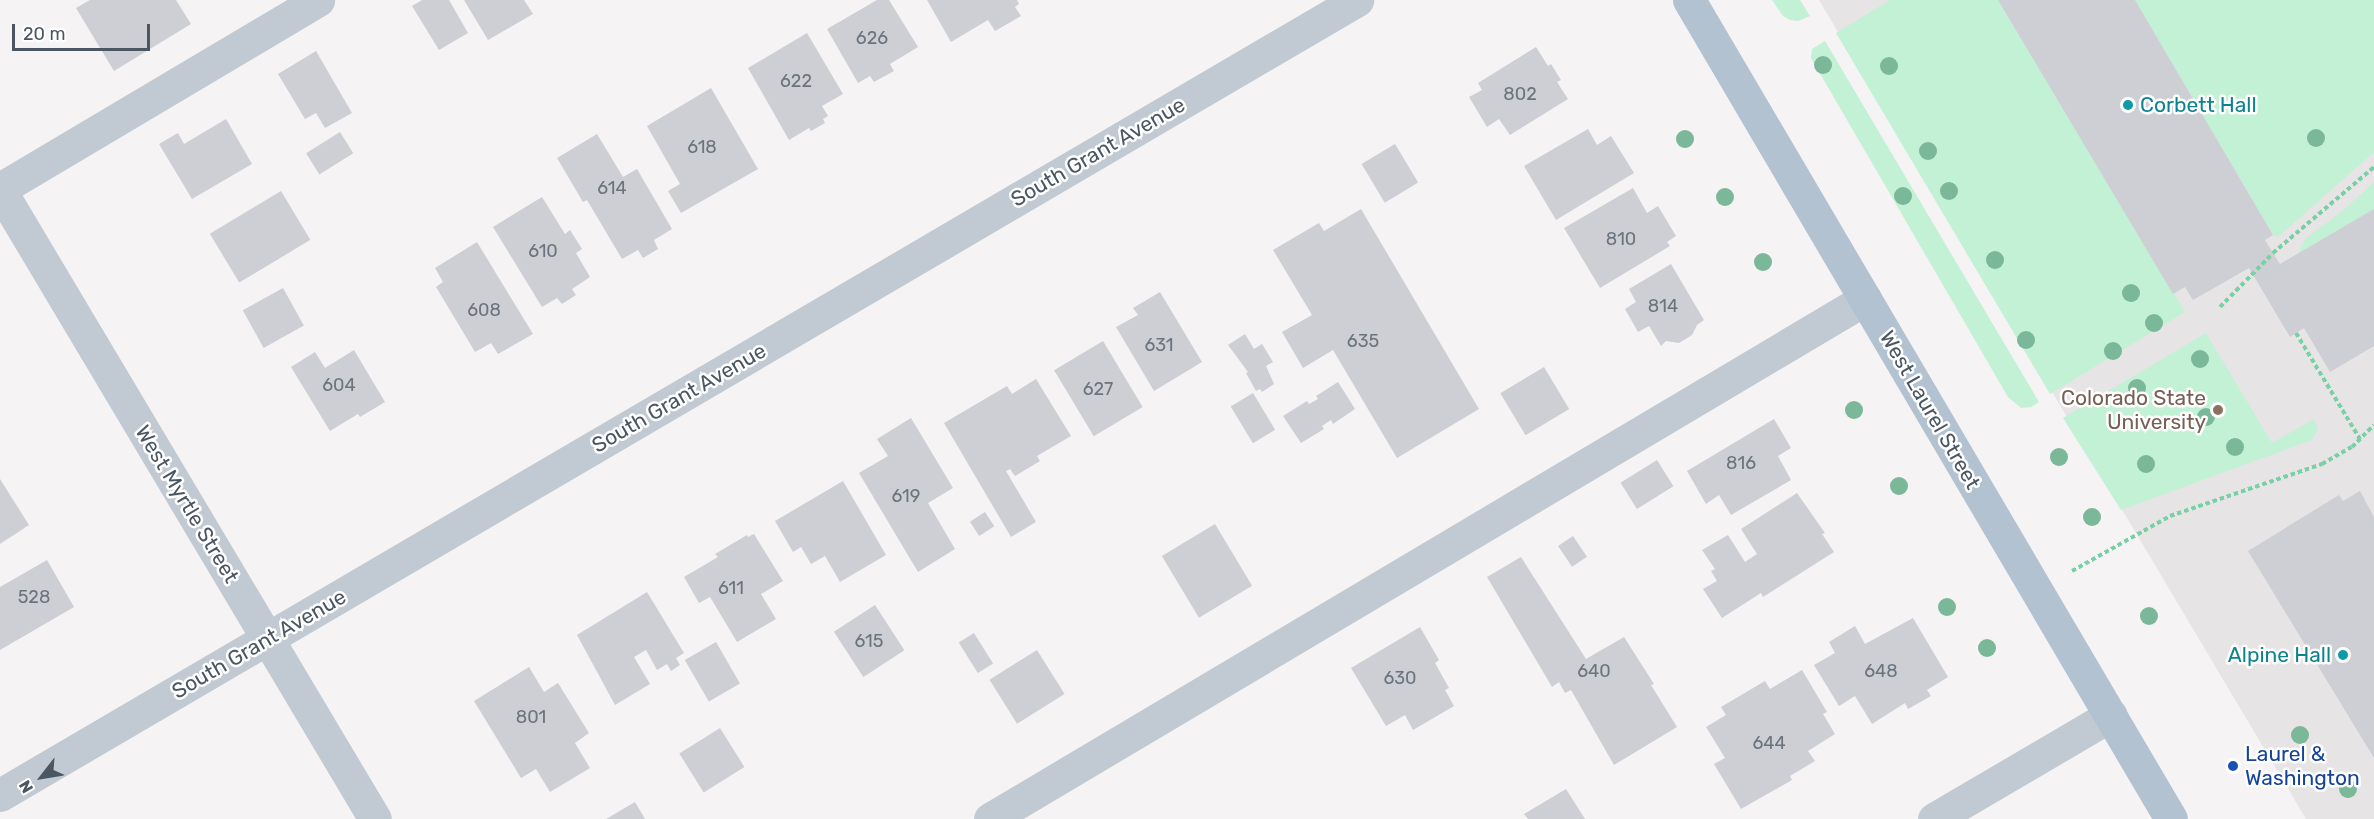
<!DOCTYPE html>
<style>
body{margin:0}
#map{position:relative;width:2374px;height:819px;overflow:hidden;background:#f5f3f3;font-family:Rubik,sans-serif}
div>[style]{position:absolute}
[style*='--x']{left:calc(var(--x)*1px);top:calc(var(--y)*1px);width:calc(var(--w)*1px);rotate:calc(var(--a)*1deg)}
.education>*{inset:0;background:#e6e4e5}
.green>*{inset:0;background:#c3f1d5}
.building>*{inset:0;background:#cdcfd5;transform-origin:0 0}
.path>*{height:4px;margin-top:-2px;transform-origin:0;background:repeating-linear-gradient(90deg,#7ad0a6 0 4.5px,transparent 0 7.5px)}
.minor>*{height:33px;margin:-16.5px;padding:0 16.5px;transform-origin:16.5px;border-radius:16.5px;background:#c1cad2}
.major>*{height:33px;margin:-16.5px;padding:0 16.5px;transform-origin:16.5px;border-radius:16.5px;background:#b3c2d1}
.trees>*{width:18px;height:18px;margin:-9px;border-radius:50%;background:#7bb799}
.dots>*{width:16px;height:16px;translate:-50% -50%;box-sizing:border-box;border:3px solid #fff;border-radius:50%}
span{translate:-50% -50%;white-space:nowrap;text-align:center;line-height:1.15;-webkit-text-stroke:5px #fff;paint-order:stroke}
.number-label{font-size:18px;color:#6b747e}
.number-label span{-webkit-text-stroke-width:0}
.culture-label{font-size:21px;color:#0d838f}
.left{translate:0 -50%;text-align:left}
.right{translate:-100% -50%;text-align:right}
.street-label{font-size:21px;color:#4a5661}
.education-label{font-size:21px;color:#785e54}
.transit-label{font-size:21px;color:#164399}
.north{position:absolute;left:12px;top:747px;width:60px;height:60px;-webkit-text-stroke:4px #fff;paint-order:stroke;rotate:239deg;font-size:16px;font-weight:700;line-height:24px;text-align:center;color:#4a5661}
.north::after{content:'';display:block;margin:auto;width:21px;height:27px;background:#4a5661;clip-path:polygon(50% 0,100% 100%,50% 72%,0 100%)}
.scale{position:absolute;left:12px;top:24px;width:138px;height:27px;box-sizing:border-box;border:3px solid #4a5661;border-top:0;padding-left:8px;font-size:18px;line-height:21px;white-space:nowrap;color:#4a5661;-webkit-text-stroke:4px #fff;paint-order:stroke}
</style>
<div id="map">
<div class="education">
<i style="clip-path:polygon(1819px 0,2374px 0,2374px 819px,2306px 819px)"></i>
</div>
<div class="green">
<i style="clip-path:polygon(1772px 0,1800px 0,1810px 16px,1798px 21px,1790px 20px,1783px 16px)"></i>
<i style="clip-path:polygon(1890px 0,1998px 0,2185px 312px,2050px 394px,1836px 33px)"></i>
<i style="clip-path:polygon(2135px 0,2374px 0,2374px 152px,2278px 237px,2273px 235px)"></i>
<i style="clip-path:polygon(1825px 41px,2039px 402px,2031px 407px,2021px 408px,2008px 397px,1811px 58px,1812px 49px)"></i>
<i style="clip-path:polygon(2374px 182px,2374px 209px,2298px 254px,2305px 239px,2345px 209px)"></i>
<i style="clip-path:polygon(2206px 333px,2272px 443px,2314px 419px,2318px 429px,2312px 440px,2121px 510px,2063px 418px)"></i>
</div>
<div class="building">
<i style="clip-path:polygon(90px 0,176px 0,191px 24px,114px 71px,76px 8px)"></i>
<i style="clip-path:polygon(422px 0,449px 0,468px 33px,439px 50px,412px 6px)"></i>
<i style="clip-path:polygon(464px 0,524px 0,533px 14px,488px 40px)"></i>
<i style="clip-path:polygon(877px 0,889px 0,918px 47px,890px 64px,894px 71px,874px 82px,870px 76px,858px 83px,827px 29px)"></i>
<i style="clip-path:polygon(927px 0,1017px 0,1019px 4px,1015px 7px,1021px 16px,995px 31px,988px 20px,951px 42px)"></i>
<i style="clip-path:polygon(1998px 0,2135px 0,2273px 235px,2265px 240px,2280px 264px,2374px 209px,2374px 346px,2330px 372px,2304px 328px,2290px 337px,2249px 268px,2193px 300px,2185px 287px,2173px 294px)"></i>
<i style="clip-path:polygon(807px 33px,843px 94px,822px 106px,828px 116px,823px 119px,825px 123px,811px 131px,809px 128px,789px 140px,748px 68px)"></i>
<i style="clip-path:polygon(1536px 47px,1548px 66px,1551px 64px,1561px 80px,1557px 82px,1568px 99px,1510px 135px,1499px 119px,1487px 127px,1469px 97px,1482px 90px,1478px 83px)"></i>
<i style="clip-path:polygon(316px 51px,352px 113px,325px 128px,316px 113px,305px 119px,278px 74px)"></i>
<i style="clip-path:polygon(711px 88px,758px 169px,681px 213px,668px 191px,680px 184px,647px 126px)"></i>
<i style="clip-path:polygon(226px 119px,252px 164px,192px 199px,159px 144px,178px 133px,184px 144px)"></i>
<i style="clip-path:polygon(1588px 129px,1597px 145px,1611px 136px,1634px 173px,1556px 220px,1524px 166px)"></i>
<i style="left:340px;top:132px;width:25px;height:40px;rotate:58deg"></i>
<i style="clip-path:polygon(597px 134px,623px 177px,637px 169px,672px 229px,654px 240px,658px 249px,643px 258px,638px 250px,622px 259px,587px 200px,583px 202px,557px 158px)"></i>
<i style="left:1395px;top:144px;width:45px;height:39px;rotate:59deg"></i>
<i style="clip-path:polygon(1633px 188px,1647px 213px,1658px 206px,1676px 236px,1667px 242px,1670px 246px,1600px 288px,1564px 228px)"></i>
<i style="left:281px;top:191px;width:57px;height:83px;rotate:59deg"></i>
<i style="clip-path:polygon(542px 197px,565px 234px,570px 230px,582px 249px,576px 253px,590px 277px,572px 289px,576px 295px,562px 304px,557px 298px,542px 307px,493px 227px)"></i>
<i style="clip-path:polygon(1361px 209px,1479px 409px,1397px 458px,1333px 350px,1303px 368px,1282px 332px,1312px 315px,1273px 250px,1319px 223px,1324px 231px)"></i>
<i style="clip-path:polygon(477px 242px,533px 334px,498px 354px,491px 343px,475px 352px,436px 287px,443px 282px,435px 268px)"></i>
<i style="clip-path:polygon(1671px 264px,1704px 320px,1697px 325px,1692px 335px,1679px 343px,1666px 341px,1661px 346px,1649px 326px,1638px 332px,1625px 309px,1636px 302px,1629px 289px)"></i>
<i style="left:283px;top:288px;width:43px;height:46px;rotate:61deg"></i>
<i style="clip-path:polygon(1160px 292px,1202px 362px,1154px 391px,1116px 327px,1138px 315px,1133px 308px)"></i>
<i style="clip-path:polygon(1245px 334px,1254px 349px,1262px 344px,1273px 362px,1266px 366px,1274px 384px,1262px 392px,1260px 389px,1256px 391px,1246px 373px,1248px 372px,1228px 345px)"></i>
<i style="left:1103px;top:341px;width:77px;height:57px;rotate:59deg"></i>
<i style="clip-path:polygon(354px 350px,385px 402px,360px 417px,358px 414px,330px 431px,291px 367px,315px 352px,325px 368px)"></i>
<i style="left:1544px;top:367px;width:49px;height:51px;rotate:59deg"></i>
<i style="clip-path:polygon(1036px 379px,1071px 436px,1037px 456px,1040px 461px,1015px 476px,1010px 469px,1006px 471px,1036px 522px,1011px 537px,944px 423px,1007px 386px,1012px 394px)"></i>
<i style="clip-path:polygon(1338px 382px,1355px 409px,1333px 424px,1331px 420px,1322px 426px,1324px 429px,1301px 443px,1283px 416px,1307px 401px,1309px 404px,1318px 399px,1316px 396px)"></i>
<i style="left:1253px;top:393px;width:43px;height:26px;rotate:59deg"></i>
<i style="clip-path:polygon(911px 418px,953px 488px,928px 503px,955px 549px,918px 572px,859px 473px,888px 456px,877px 439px)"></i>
<i style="clip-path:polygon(1774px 419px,1791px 448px,1778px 456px,1791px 480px,1731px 515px,1719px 495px,1706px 504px,1687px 471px)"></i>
<i style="left:1657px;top:460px;width:31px;height:43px;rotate:58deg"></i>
<i style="clip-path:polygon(0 479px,29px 525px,0 544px)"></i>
<i style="clip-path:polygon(843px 481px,886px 555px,840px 582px,825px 556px,811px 564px,801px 547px,793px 552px,775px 521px)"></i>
<i style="clip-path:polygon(2360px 491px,2374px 517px,2374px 758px,2248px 551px,2339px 495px,2343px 501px)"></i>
<i style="clip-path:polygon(1797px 493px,1825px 533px,1822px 534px,1834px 552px,1763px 597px,1761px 593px,1722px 618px,1703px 589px,1717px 581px,1711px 571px,1715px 569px,1702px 550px,1728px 535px,1745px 562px,1757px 554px,1741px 529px)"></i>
<i style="left:985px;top:512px;width:17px;height:18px;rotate:57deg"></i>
<i style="left:1215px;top:524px;width:72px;height:62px;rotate:59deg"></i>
<i style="clip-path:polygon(754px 534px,783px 581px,761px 594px,776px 619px,737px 642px,710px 597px,699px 603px,684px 577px,718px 557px,715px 554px,747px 535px,748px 537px)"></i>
<i style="left:1573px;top:536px;width:25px;height:18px;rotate:56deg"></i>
<i style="clip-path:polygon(1521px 557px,1586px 659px,1624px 637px,1654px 684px,1651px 685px,1677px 727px,1614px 765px,1571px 690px,1565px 693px,1559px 682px,1552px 687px,1487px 577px)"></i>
<i style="clip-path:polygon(47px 560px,74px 607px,0 650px,0 587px)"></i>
<i style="clip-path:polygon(647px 592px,684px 653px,676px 658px,680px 665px,671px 671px,667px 664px,657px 670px,646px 650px,634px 657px,650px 684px,615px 705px,577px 635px)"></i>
<i style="left:875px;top:605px;width:54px;height:49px;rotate:57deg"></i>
<i style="clip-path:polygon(1913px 618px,1948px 677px,1927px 690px,1931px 696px,1908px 709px,1905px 703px,1872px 724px,1855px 696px,1839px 706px,1814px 665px,1835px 653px,1829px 642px,1855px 626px,1865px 644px)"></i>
<i style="clip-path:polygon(1420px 627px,1439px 660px,1435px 663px,1449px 688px,1445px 690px,1454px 706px,1413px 730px,1405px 715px,1386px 726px,1351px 668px)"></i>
<i style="left:974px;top:633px;width:36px;height:18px;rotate:58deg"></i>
<i style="left:716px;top:642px;width:48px;height:36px;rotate:60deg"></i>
<i style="left:1037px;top:650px;width:52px;height:56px;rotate:58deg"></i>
<i style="clip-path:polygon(529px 667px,544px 692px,558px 683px,589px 733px,575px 743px,590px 768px,550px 792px,536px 769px,521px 778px,474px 701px)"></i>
<i style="clip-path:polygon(1802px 670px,1827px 712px,1823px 714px,1835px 734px,1808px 751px,1815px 761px,1790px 776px,1792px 780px,1741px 809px,1714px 764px,1725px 758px,1706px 727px,1726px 715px,1721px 707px,1765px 681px,1770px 689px)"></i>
<i style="left:720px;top:728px;width:46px;height:48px;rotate:58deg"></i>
<i style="clip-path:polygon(1566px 789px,1585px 819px,1528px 819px,1524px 814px)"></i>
<i style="clip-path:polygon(635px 802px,645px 819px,606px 819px)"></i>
</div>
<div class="path">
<i style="--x:2220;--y:307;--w:76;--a:-45.5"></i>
<i style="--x:2273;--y:253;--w:133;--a:-40.4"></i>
<i style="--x:2296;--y:333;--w:124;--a:58.9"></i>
<i style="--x:2072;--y:571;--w:112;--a:-29.3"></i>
<i style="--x:2170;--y:516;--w:161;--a:-18.9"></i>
<i style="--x:2322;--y:464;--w:34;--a:-30"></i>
<i style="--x:2352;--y:447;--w:31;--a:-45"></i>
</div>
<div class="minor">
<i style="--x:0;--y:189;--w:370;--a:-30.7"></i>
<i style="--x:0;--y:190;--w:732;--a:59.2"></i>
<i style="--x:0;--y:795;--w:1573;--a:-30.36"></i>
<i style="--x:990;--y:819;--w:1018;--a:-30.72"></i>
<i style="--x:1934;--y:819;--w:205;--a:-30.4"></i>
</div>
<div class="major">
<i style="--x:1689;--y:0;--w:950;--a:59.52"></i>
</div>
<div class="trees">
<i style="left:1823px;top:65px"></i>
<i style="left:1889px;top:66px"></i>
<i style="left:2316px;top:138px"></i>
<i style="left:1685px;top:139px"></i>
<i style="left:1928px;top:151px"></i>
<i style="left:1949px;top:191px"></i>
<i style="left:1903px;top:196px"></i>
<i style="left:1725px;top:197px"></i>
<i style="left:1995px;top:260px"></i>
<i style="left:1763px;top:262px"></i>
<i style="left:2131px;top:293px"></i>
<i style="left:2154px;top:323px"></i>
<i style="left:2026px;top:340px"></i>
<i style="left:2113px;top:351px"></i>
<i style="left:2200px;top:359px"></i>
<i style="left:2137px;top:388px"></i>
<i style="left:1854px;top:410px"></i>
<i style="left:2206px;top:417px"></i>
<i style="left:2235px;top:447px"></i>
<i style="left:2059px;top:457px"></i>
<i style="left:2146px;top:464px"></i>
<i style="left:1899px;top:486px"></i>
<i style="left:2092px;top:517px"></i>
<i style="left:1947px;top:607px"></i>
<i style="left:2149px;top:616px"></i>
<i style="left:1987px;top:648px"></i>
<i style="left:2300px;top:735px"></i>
<i style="left:2348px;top:789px"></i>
</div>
<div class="dots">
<i style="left:2128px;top:105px;background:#0f9aa8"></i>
<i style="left:2218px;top:410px;background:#8d6e63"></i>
<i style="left:2343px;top:655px;background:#0f9aa8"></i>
<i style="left:2233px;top:766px;background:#1a4fb4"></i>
</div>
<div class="number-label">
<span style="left:872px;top:38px">626</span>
<span style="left:796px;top:81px">622</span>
<span style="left:1520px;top:94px">802</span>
<span style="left:702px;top:147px">618</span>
<span style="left:612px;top:188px">614</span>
<span style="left:1621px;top:239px">810</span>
<span style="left:543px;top:251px">610</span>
<span style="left:1663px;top:306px">814</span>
<span style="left:484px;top:310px">608</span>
<span style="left:1363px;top:341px">635</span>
<span style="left:1159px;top:345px">631</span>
<span style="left:339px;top:385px">604</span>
<span style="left:1098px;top:389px">627</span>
<span style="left:1741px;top:463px">816</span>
<span style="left:906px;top:496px">619</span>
<span style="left:731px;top:588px">611</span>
<span style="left:34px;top:597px">528</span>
<span style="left:869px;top:641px">615</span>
<span style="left:1594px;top:671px">640</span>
<span style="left:1881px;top:671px">648</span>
<span style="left:1400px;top:678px">630</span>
<span style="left:531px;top:717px">801</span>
<span style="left:1769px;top:743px">644</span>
</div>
<div class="culture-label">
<span class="left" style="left:2140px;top:105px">Corbett Hall</span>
<span class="right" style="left:2331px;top:655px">Alpine Hall</span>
</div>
<div class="street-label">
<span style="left:1098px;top:152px;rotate:-30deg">South Grant Avenue</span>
<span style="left:679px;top:398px;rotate:-30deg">South Grant Avenue</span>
<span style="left:1930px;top:410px;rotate:60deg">West Laurel Street</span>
<span style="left:187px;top:504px;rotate:59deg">West Myrtle Street</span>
<span style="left:259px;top:644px;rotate:-30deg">South Grant Avenue</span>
</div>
<div class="education-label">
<span class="right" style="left:2206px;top:410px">Colorado State<br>University</span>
</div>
<div class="transit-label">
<span class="left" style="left:2245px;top:766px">Laurel &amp;<br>Washington</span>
</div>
<div class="north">N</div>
<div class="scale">20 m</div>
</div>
